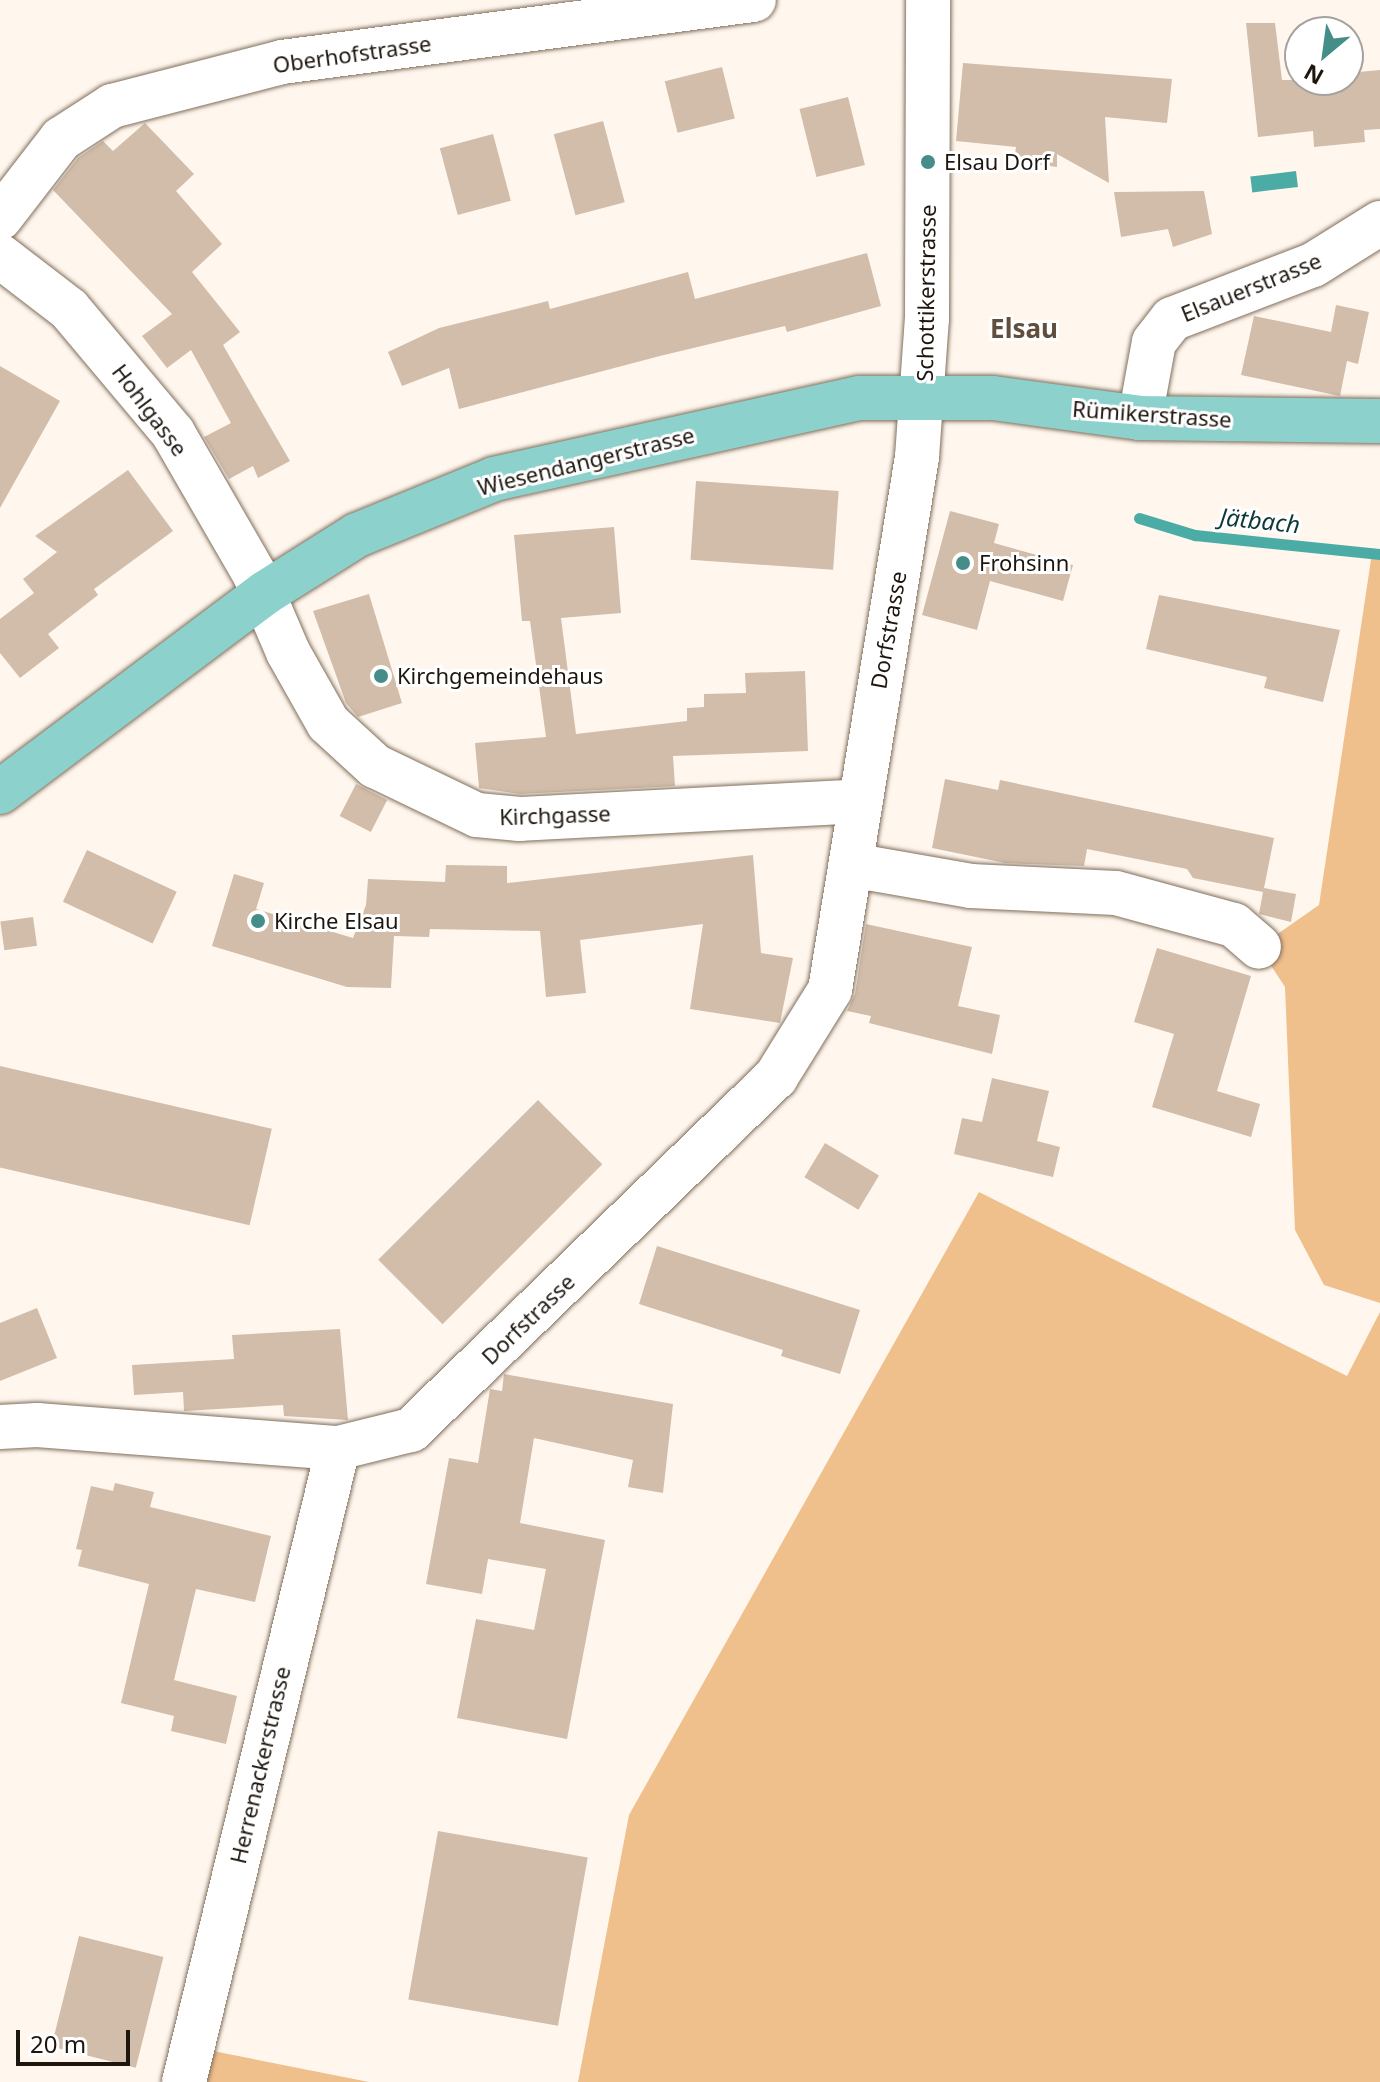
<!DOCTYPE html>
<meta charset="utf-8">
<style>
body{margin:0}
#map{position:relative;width:1380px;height:2082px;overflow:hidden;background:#fff7ee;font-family:"Noto Sans",sans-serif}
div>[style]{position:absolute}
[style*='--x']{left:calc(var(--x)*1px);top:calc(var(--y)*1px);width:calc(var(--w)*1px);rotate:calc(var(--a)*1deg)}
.green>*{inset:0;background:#efbf8c}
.water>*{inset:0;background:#4baca6;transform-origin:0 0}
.stream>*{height:11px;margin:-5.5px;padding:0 5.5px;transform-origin:5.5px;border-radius:5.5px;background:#4baca6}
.building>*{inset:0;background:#d1bda9;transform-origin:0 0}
.roads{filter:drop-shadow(0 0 2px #816f5c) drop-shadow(0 0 2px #816f5c)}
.minor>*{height:44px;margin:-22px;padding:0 22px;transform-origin:22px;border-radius:22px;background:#fff}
.major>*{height:44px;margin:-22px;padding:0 22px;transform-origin:22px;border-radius:22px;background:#8dd1cd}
.dots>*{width:22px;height:22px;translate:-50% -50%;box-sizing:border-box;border:4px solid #fff;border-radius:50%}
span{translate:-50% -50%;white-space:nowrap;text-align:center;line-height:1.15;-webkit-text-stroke:6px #fff;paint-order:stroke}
.street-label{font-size:22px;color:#1d160e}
.poi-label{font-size:22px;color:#1d160e}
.left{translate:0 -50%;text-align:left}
.water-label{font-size:24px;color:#0c3a38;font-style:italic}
.quarter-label{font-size:26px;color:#604f3d;font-weight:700}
.north{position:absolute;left:1284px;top:16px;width:80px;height:80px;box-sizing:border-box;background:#fff;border:2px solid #a5a29f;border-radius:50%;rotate:209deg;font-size:22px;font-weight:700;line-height:32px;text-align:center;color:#1d160e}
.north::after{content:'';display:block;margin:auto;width:28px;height:36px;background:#458d88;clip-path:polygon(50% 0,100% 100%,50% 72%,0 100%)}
.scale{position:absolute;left:16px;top:2030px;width:114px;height:36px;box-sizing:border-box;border:4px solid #1d160e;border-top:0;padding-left:10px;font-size:24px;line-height:28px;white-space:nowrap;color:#1d160e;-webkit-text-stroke:6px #fff;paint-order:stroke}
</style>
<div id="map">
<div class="green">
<i style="clip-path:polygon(1372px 553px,1380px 554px,1380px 1303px,1324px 1285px,1295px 1230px,1285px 987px,1259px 947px,1319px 905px)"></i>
<i style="clip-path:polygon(979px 1192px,1347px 1376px,1380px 1312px,1380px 2082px,578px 2082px,629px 1815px)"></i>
<i style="clip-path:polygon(193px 2047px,369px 2082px,184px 2082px)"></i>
</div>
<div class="water">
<i style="left:1296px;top:171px;width:16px;height:46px;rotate:83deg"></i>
</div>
<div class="stream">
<i style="--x:1139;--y:518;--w:59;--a:16.9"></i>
<i style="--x:1195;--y:535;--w:186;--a:5.9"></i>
</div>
<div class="building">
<i style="clip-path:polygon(1246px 23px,1275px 23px,1282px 80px,1348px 80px,1348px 73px,1380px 70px,1380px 129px,1364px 130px,1365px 142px,1314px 147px,1313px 131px,1258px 137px)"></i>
<i style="clip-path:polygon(963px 63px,1172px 79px,1167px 123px,1105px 117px,1109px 183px,1057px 154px,1057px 167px,1014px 161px,1016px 147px,956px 141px)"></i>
<i style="left:722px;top:67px;width:53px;height:59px;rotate:76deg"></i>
<i style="left:848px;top:97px;width:70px;height:50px;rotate:76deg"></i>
<i style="left:603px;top:121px;width:84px;height:51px;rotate:75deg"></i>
<i style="clip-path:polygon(145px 123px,194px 174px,176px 191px,222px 244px,192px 272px,240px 332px,223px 345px,290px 461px,258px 478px,253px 466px,229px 479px,204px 437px,231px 423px,191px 350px,167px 368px,142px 336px,172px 314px,53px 190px,78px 158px,103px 141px,113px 151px)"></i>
<i style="left:493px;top:134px;width:69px;height:55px;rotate:75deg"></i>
<i style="clip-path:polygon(1204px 191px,1212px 234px,1173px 247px,1168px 229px,1121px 237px,1114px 192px)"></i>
<i style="clip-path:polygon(867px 253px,881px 306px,787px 332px,785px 326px,660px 356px,459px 409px,449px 368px,402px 386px,388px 352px,439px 328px,548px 301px,550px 309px,688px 272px,695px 299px)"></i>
<i style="clip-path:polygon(1336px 305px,1369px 312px,1358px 364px,1347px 361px,1340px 396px,1241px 375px,1254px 316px,1331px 332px)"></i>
<i style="clip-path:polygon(0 366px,60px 401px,0 508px)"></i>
<i style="clip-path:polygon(128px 470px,173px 531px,94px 589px,98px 595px,48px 634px,59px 648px,20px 678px,0 653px,0 619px,34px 593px,23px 579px,57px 552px,35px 536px)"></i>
<i style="left:696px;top:481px;width:143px;height:79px;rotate:4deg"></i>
<i style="clip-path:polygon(950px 511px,999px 524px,994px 543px,1073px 565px,1063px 601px,990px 581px,977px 630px,922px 615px)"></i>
<i style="clip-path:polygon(614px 527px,621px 613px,561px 618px,576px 734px,687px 721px,687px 708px,704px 707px,704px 694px,746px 693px,745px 673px,805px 671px,808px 751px,673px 756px,675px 786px,520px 794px,479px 788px,475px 743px,546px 737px,530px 621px,522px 621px,514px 535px)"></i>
<i style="clip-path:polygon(369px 594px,402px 703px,358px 717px,346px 703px,313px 611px)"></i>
<i style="clip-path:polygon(1159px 595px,1340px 630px,1323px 702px,1264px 688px,1267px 677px,1146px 649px)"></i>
<i style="clip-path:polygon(945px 779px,998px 790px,1000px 780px,1274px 838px,1264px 888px,1296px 894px,1291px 922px,1259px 914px,1263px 892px,1193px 878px,1187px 869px,1087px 849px,1084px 866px,1005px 863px,932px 848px)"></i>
<i style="left:356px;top:784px;width:35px;height:36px;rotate:27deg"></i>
<i style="left:87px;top:850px;width:99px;height:57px;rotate:25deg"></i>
<i style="clip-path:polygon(753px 855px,761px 953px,793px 958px,780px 1023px,690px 1009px,703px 924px,580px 940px,586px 993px,546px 997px,540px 931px,430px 929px,429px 937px,394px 936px,391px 988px,347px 987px,212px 946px,234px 874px,264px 883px,256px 909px,353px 938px,366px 905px,368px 879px,445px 882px,446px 865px,507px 866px,507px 883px)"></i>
<i style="left:33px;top:917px;width:29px;height:33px;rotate:82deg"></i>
<i style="clip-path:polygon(866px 924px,972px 947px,958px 1006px,1000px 1015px,992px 1054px,869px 1023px,871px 1016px,847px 1011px,855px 994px)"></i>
<i style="clip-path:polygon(1157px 948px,1251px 976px,1217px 1091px,1260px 1104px,1251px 1137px,1152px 1107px,1174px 1034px,1134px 1022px)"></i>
<i style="left:0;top:1066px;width:279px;height:99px;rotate:13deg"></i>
<i style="clip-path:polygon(992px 1078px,1049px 1091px,1037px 1141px,1060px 1147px,1053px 1177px,954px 1154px,962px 1118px,982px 1122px)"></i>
<i style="left:538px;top:1100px;width:91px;height:226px;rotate:45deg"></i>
<i style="left:825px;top:1143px;width:63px;height:40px;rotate:31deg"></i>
<i style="clip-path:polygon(657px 1246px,860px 1310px,840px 1374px,781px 1356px,783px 1350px,639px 1304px)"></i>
<i style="clip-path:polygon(37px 1308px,57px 1358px,0 1381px,0 1323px)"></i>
<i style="clip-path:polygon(340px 1329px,348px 1420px,284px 1416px,283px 1405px,184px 1411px,183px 1392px,134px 1395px,132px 1365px,234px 1359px,232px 1335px)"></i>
<i style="clip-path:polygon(504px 1374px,673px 1404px,663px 1493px,628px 1487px,633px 1460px,534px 1438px,520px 1523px,605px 1540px,567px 1739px,457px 1718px,476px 1619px,534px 1630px,546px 1569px,488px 1559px,482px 1594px,426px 1584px,449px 1458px,478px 1463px,490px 1389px,502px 1391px)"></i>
<i style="clip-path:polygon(115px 1483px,154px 1492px,150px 1507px,271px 1536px,255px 1602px,196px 1589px,174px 1680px,237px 1696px,226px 1744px,171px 1731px,174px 1716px,121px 1703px,149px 1584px,78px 1566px,82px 1550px,76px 1549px,91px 1486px,113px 1491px)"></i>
<i style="left:438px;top:1831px;width:152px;height:171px;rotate:10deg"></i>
<i style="left:79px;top:1936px;width:87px;height:114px;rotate:14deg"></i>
</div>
<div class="roads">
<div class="minor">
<i style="--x:0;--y:218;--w:100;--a:-52.3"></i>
<i style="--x:61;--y:139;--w:61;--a:-32.9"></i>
<i style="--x:112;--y:106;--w:176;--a:-14.5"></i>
<i style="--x:282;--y:62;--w:476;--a:-7.5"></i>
<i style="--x:0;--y:256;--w:87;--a:37.5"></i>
<i style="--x:69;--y:309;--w:162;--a:50"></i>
<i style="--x:173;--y:433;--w:164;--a:60"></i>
<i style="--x:255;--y:575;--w:84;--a:66.8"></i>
<i style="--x:288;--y:652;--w:81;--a:60.6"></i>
<i style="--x:328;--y:723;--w:64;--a:42.5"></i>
<i style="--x:375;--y:766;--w:113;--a:25.7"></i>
<i style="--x:477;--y:815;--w:43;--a:5.3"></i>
<i style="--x:520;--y:819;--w:339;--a:-3"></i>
<i style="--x:1140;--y:418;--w:77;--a:-79.6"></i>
<i style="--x:1154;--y:342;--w:29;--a:-52"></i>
<i style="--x:1172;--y:319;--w:151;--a:-21"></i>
<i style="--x:1313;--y:265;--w:79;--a:-32.1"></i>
<i style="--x:851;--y:865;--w:122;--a:9.9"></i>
<i style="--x:971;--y:886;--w:145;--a:2.8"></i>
<i style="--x:1116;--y:893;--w:122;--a:15.2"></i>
<i style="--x:1234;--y:925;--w:33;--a:41"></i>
<i style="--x:0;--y:1427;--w:37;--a:-3"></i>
<i style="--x:37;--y:1425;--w:302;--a:4.4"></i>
<i style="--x:338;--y:1448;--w:75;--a:-13.9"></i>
<i style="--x:411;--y:1430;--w:508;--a:-44.04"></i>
<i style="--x:776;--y:1077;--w:102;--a:-58.2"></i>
<i style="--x:830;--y:990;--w:540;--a:-80.73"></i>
<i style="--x:917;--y:457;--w:138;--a:-85.9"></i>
<i style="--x:927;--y:319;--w:319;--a:-89.8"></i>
<i style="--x:184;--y:2082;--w:652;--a:-76.35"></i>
</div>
<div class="major">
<i style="--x:0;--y:792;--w:331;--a:-36.9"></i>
<i style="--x:265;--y:593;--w:109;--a:-32.2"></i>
<i style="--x:357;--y:535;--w:148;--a:-22.2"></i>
<i style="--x:494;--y:479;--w:374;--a:-12.5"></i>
<i style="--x:859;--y:398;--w:134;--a:0"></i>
<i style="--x:993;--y:398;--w:148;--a:7.7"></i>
<i style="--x:1140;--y:418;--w:240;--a:0.7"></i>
</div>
</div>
<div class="dots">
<i style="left:928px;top:162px;background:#458d88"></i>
<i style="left:963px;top:563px;background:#458d88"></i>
<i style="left:381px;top:676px;background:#458d88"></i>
<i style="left:258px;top:921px;background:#458d88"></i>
</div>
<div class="street-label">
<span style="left:352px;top:54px;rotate:-8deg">Oberhofstrasse</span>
<span style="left:1251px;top:287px;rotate:-22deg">Elsauerstrasse</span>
<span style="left:926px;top:293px;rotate:-89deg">Schottikerstrasse</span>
<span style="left:150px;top:410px;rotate:53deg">Hohlgasse</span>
<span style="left:1152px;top:414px;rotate:4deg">Rümikerstrasse</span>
<span style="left:586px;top:461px;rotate:-14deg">Wiesendangerstrasse</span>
<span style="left:888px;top:630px;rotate:-80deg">Dorfstrasse</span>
<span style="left:555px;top:815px;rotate:-2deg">Kirchgasse</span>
<span style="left:528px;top:1319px;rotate:-44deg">Dorfstrasse</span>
<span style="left:260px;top:1765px;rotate:-77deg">Herrenackerstrasse</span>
</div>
<div class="poi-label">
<span class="left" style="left:944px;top:162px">Elsau Dorf</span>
<span class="left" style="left:979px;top:563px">Frohsinn</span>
<span class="left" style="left:397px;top:676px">Kirchgemeindehaus</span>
<span class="left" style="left:274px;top:921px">Kirche Elsau</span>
</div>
<div class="water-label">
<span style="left:1260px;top:520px;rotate:6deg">Jätbach</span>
</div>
<div class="quarter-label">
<span style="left:1024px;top:329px">Elsau</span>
</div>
<div class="north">N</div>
<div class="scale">20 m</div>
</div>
